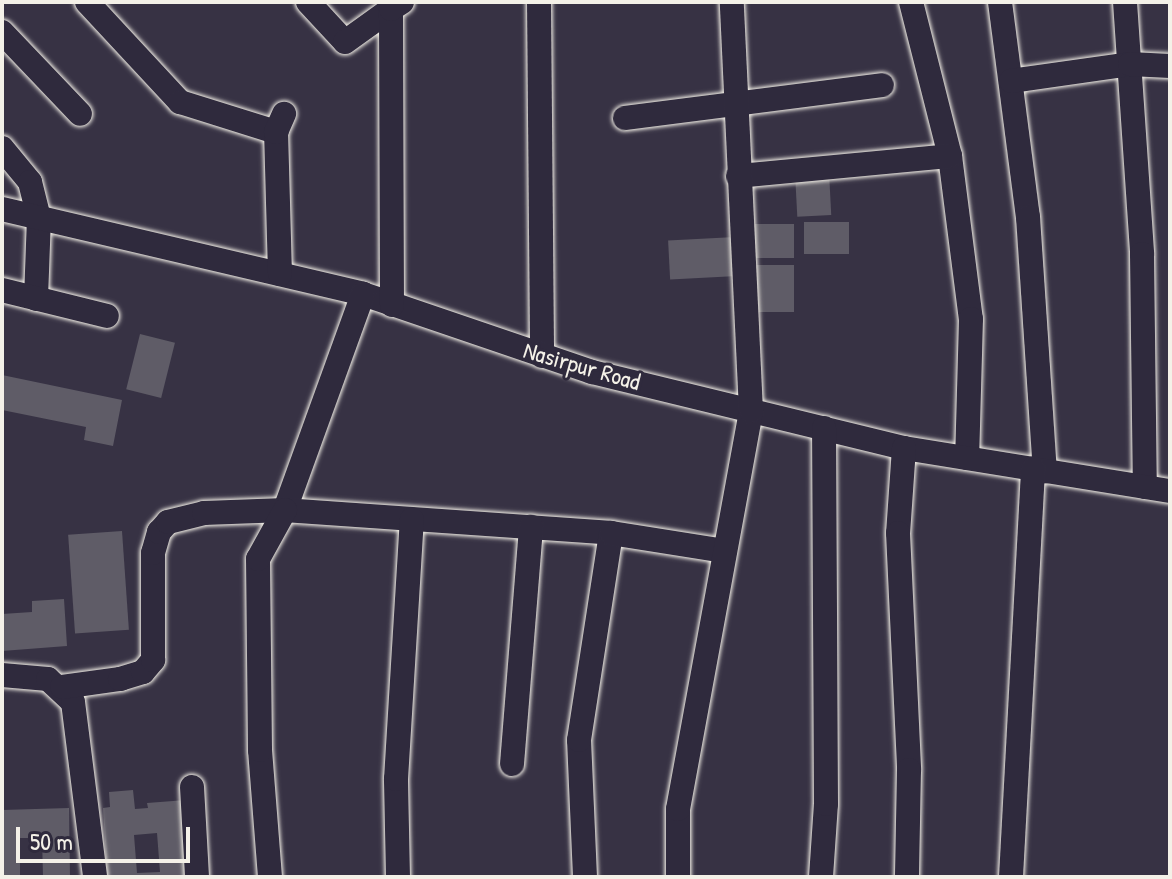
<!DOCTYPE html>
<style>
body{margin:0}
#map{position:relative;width:1172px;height:879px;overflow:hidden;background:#373244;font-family:"Patrick Hand",sans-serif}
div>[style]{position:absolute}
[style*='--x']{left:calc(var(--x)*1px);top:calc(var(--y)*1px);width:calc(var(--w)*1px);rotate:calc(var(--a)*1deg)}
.building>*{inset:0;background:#5f5c67;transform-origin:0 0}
.roads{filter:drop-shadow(0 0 2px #f4f1e8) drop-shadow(0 0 2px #f4f1e8)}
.minor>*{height:24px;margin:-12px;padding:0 12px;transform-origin:12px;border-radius:12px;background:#2f2a3d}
span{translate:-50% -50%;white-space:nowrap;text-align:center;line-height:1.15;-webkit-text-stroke:6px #2f2a3d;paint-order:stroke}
.street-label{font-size:24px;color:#f4f1e8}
.frame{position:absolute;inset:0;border:4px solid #f4f1e8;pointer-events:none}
.scale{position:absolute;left:16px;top:827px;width:174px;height:36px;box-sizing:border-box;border:4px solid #f4f1e8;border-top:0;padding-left:10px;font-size:24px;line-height:28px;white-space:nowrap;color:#f4f1e8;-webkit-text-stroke:6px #2f2a3d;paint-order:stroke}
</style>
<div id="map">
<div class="building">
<i style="left:829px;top:172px;width:43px;height:34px;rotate:87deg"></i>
<i style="left:849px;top:222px;width:32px;height:45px;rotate:90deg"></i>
<i style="left:794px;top:224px;width:34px;height:43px;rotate:90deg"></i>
<i style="left:735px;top:237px;width:39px;height:67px;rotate:87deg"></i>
<i style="left:752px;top:265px;width:42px;height:47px"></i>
<i style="left:140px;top:334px;width:36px;height:57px;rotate:14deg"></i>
<i style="clip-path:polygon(2px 375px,122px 400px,113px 446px,84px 440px,86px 427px,2px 410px)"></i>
<i style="left:122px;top:531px;width:99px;height:54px;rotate:86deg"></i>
<i style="clip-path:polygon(64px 599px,67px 646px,2px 651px,2px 614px,32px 612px,32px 601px)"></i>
<i style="clip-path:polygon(evenodd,133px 790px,135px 809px,148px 808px,147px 803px,186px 800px,191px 877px,107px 875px,103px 808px,110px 807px,109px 792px,133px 790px,157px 833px,160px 872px,137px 873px,134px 835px,157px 833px)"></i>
<i style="clip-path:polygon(69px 808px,70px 877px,43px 877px,42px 838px,20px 838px,20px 877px,2px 877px,2px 810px)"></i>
</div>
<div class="roads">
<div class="minor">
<i style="--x:87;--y:2;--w:137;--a:47.1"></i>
<i style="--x:180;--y:102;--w:101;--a:17.4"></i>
<i style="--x:308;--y:2;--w:54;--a:47.2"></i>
<i style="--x:345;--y:42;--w:57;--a:-35.7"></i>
<i style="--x:539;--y:2;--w:354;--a:89.5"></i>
<i style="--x:911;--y:2;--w:159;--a:75.8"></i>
<i style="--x:950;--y:156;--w:164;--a:82.7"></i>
<i style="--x:971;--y:319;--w:139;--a:91.6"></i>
<i style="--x:1000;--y:2;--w:217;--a:82.6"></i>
<i style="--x:1028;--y:217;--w:255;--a:86.2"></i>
<i style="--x:1125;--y:2;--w:253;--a:86.1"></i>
<i style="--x:1142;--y:254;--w:233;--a:89.3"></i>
<i style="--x:2;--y:32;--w:113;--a:46.4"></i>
<i style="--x:1011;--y:81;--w:120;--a:-8.1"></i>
<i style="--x:1130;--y:64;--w:40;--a:2.9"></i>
<i style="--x:625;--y:118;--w:259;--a:-7.3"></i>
<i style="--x:2;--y:148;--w:44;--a:50.5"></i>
<i style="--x:30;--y:182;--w:36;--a:76"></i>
<i style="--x:39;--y:217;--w:82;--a:92.1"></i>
<i style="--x:738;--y:176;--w:213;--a:-5.4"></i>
<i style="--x:2;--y:209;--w:371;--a:13.2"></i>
<i style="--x:363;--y:294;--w:242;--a:18.8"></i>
<i style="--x:592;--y:372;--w:321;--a:13.7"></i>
<i style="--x:904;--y:448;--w:269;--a:9.2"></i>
<i style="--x:280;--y:274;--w:142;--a:-91.6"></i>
<i style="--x:276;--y:132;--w:20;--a:-66"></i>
<i style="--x:2;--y:290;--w:108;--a:13.9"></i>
<i style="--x:363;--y:294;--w:230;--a:109.9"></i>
<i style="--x:285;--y:510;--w:327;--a:4"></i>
<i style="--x:392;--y:305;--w:296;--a:-90.2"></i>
<i style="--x:391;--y:9;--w:13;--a:-32"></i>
<i style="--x:904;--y:448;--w:85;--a:94"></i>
<i style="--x:898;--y:533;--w:237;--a:87.3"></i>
<i style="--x:909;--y:770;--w:107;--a:91.1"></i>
<i style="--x:2;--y:675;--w:46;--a:5"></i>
<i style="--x:48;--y:679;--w:34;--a:43"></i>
<i style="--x:73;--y:702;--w:176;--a:82.8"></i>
<i style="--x:62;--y:687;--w:59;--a:-7.9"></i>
<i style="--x:120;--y:679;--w:24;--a:-17"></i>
<i style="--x:143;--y:672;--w:16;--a:-50"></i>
<i style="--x:153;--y:660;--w:107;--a:-90"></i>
<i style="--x:153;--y:553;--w:22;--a:-74"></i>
<i style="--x:159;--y:532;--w:13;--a:-48"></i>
<i style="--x:168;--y:522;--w:37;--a:-14"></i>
<i style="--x:204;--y:513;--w:81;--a:-2.1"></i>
<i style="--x:512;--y:764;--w:238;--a:-85.4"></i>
<i style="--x:192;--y:787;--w:90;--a:86.8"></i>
<i style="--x:270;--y:877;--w:127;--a:-94.5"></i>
<i style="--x:260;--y:750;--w:191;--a:-90.6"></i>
<i style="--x:258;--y:559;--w:56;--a:-61.1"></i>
<i style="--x:398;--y:877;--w:98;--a:-91.2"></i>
<i style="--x:396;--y:779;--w:260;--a:-86.5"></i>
<i style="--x:585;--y:877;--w:137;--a:-92.5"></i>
<i style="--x:579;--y:740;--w:209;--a:-81.2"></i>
<i style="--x:611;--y:533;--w:115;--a:9"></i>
<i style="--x:678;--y:877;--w:68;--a:-90"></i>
<i style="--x:678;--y:809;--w:405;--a:-79.6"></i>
<i style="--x:751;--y:411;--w:409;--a:-92.7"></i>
<i style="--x:821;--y:877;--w:73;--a:-86.1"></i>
<i style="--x:826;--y:804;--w:376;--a:-90.3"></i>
<i style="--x:1011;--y:877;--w:409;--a:-86.9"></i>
</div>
</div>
<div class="street-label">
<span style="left:582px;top:366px;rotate:16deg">Nasirpur Road</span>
</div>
<div class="frame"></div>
<div class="scale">50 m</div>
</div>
